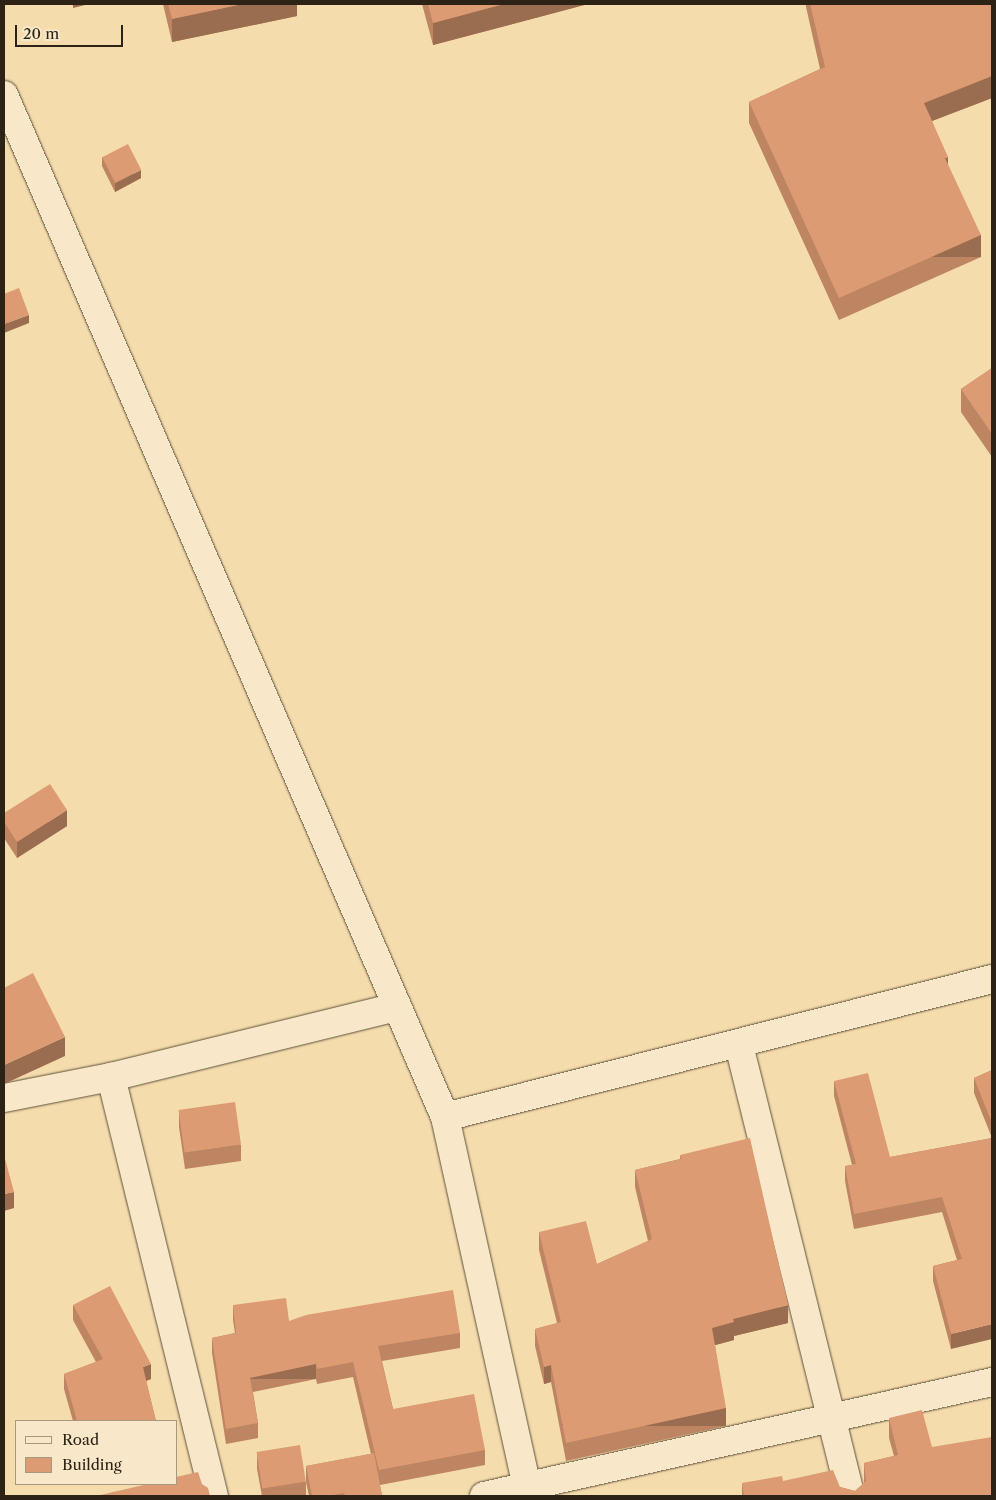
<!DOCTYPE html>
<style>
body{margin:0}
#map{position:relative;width:996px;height:1500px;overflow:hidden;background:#f5dcac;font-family:"Libre Caslon Text",serif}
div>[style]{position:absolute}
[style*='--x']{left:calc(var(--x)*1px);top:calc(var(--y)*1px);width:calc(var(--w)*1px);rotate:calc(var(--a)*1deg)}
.roads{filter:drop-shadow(0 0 1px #5e503b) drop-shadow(0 0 1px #5e503b)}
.minor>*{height:28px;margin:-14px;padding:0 14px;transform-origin:14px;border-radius:14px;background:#f8e8c9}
.wall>*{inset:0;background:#bd8562}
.shaded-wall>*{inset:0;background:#9a6c50;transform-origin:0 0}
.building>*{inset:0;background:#dc9b72;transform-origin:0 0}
span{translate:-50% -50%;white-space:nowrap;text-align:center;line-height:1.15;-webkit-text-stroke:4.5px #f8e8c9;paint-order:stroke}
.frame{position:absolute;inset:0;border:5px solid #2c2215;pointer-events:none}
.legend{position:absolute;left:15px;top:1420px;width:162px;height:65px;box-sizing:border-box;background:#f8e8c9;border:1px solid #a69981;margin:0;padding:6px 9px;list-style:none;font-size:15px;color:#2c2215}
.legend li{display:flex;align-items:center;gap:10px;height:25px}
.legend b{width:25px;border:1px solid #a69981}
.scale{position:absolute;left:15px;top:25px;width:108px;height:22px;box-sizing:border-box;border:2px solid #2c2215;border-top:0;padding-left:6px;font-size:15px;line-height:18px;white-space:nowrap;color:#2c2215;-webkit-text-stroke:4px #f8e8c9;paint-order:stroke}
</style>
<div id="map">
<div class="roads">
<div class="minor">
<i style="--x:4;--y:95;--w:1113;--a:66.66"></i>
<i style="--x:445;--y:1117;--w:388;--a:77.5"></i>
<i style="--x:739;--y:1045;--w:465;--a:76.1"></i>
<i style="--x:111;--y:1077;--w:431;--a:76.2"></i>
<i style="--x:4;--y:1098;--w:109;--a:-11.1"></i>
<i style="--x:111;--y:1077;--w:294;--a:-13.8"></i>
<i style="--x:445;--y:1117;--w:564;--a:-14.16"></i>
<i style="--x:484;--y:1496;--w:521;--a:-12.65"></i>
</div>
</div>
<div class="wall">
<i style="clip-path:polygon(163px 4px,297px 4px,297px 16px,172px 42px)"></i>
<i style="clip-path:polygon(422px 4px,588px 4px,433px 45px)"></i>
<i style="clip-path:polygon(806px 4px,992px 4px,992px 98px,932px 121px,981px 257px,839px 320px,749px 123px,749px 102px,820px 69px,806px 7px)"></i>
<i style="clip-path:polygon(102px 157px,141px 178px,115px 192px,102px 166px)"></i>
<i style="clip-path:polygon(992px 368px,992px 457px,961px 412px,961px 389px)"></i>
<i style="clip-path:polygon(4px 813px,67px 826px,17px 858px,4px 838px)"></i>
<i style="clip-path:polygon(992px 1070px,992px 1138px,974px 1093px,974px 1078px)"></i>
<i style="clip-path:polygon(834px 1081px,890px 1157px,992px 1138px,951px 1349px,933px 1281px,933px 1266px,957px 1260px,942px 1212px,854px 1229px,845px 1181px,845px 1166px,852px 1165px,834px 1096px)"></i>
<i style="clip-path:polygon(179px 1111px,241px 1145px,241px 1161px,185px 1169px,179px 1127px)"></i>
<i style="clip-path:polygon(680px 1155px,788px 1323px,734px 1336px,734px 1340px,715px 1345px,726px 1426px,566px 1461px,551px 1382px,544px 1384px,535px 1346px,535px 1329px,557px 1323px,539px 1250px,539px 1232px,597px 1264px,648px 1241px,635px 1187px,635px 1170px,680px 1159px)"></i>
<i style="clip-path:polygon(73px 1305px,151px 1379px,146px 1381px,156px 1421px,73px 1421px,64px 1389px,64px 1374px,96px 1362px,73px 1320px)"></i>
<i style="clip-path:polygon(233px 1305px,289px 1321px,460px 1333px,460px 1348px,382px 1361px,393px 1409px,485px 1450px,485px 1465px,380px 1485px,382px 1496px,309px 1496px,306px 1482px,306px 1466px,371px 1454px,353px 1377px,317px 1384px,316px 1379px,253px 1392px,258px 1423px,258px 1438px,226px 1444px,212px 1353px,212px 1338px,235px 1333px,233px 1320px)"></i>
<i style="clip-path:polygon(991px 1400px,992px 1400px,992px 1428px,991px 1420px)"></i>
<i style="clip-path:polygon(889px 1418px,932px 1447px,992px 1496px,742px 1496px,742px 1483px,783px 1481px,840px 1487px,855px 1491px,864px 1483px,864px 1463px,894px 1456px,889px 1438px)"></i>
<i style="clip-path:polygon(257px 1453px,306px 1482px,306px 1496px,262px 1496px,257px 1469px)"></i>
</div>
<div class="shaded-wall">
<i style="clip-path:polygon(73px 4px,89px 4px,73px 8px)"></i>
<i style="clip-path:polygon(243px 4px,297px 4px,297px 16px,172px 42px,172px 19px)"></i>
<i style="clip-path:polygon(504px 4px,588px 4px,433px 45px,433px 23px)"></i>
<i style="clip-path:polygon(992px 76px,992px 98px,924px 124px,924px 103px)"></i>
<i style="clip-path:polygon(948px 157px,948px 179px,945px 158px)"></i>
<i style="clip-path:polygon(141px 170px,141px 178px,115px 192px,115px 183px)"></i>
<i style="left:981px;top:235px;width:22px;height:155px;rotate:90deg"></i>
<i style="clip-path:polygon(29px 315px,29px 323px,4px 333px,4px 324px)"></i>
<i style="clip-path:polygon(67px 810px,67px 826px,17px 858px,17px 842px)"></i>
<i style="clip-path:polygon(65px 1037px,65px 1056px,4px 1084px,4px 1065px)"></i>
<i style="clip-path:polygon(14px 1192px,14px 1208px,4px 1211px,4px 1194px)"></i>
<i style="clip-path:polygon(788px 1305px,788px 1323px,734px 1336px,734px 1340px,712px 1346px,712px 1328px,733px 1319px)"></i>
<i style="clip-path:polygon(992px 1324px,992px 1339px,951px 1349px,951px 1334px)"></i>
<i style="clip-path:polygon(151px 1364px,151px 1379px,143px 1382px,143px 1367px)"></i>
<i style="left:316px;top:1364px;width:15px;height:67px;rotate:90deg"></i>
<i style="clip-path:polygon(551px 1365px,551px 1382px,544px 1384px,544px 1367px)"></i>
<i style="left:726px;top:1408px;width:18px;height:164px;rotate:90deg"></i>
</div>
<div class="building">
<i style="clip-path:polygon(168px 4px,243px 4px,172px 19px)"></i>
<i style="clip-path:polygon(428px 4px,504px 4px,433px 23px)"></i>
<i style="clip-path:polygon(810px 4px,992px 4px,992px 76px,924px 103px,948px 157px,945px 158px,981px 235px,839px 298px,749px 102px,825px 67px)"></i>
<i style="left:128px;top:144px;width:29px;height:29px;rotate:63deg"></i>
<i style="clip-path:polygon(19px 288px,29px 315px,4px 324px,4px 294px)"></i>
<i style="clip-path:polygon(992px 368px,992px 434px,961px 389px)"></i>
<i style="clip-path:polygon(50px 784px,67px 810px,17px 842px,4px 822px,4px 813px)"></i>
<i style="clip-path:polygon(33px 973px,65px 1037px,4px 1065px,4px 988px)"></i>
<i style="clip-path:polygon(992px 1070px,992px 1123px,974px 1078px)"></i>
<i style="clip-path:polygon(868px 1073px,890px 1157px,992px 1138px,992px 1324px,951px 1334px,933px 1266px,962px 1259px,942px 1197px,854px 1214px,845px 1166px,856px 1164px,834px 1081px)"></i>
<i style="left:235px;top:1102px;width:43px;height:57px;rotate:82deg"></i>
<i style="clip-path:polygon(750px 1138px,788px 1305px,733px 1319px,734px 1322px,712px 1328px,726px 1408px,566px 1443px,551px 1365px,544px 1367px,535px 1329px,561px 1322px,539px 1232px,586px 1221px,597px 1264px,652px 1239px,635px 1170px,681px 1159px,680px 1155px)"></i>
<i style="clip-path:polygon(4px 1155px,14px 1192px,4px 1194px)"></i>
<i style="clip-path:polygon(110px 1286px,151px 1364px,143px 1367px,156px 1421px,77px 1421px,64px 1374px,103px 1359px,73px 1305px)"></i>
<i style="clip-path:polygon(453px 1290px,460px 1333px,378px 1346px,393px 1409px,474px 1394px,485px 1450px,379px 1470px,353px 1362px,317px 1369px,316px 1364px,250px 1378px,258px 1423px,226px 1429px,212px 1338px,236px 1333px,233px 1305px,286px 1298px,289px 1321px,306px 1315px)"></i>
<i style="clip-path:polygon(922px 1410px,932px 1447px,992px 1437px,992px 1496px,905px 1496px,904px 1495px,898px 1496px,744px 1496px,742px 1483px,782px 1476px,783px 1481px,833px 1470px,840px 1487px,855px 1491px,866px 1481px,864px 1463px,898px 1455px,889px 1418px)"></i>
<i style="left:300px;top:1445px;width:37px;height:44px;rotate:81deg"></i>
<i style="clip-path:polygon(374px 1453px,382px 1496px,345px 1496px,344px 1493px,328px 1496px,312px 1496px,306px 1466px)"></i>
<i style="clip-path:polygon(198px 1472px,202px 1484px,208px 1488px,210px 1496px,96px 1496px,148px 1484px,176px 1484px,176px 1477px)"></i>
</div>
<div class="frame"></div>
<ul class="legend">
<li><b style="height:6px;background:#f8e8c9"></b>Road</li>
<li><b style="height:14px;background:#dc9b72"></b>Building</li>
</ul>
<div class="scale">20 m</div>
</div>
